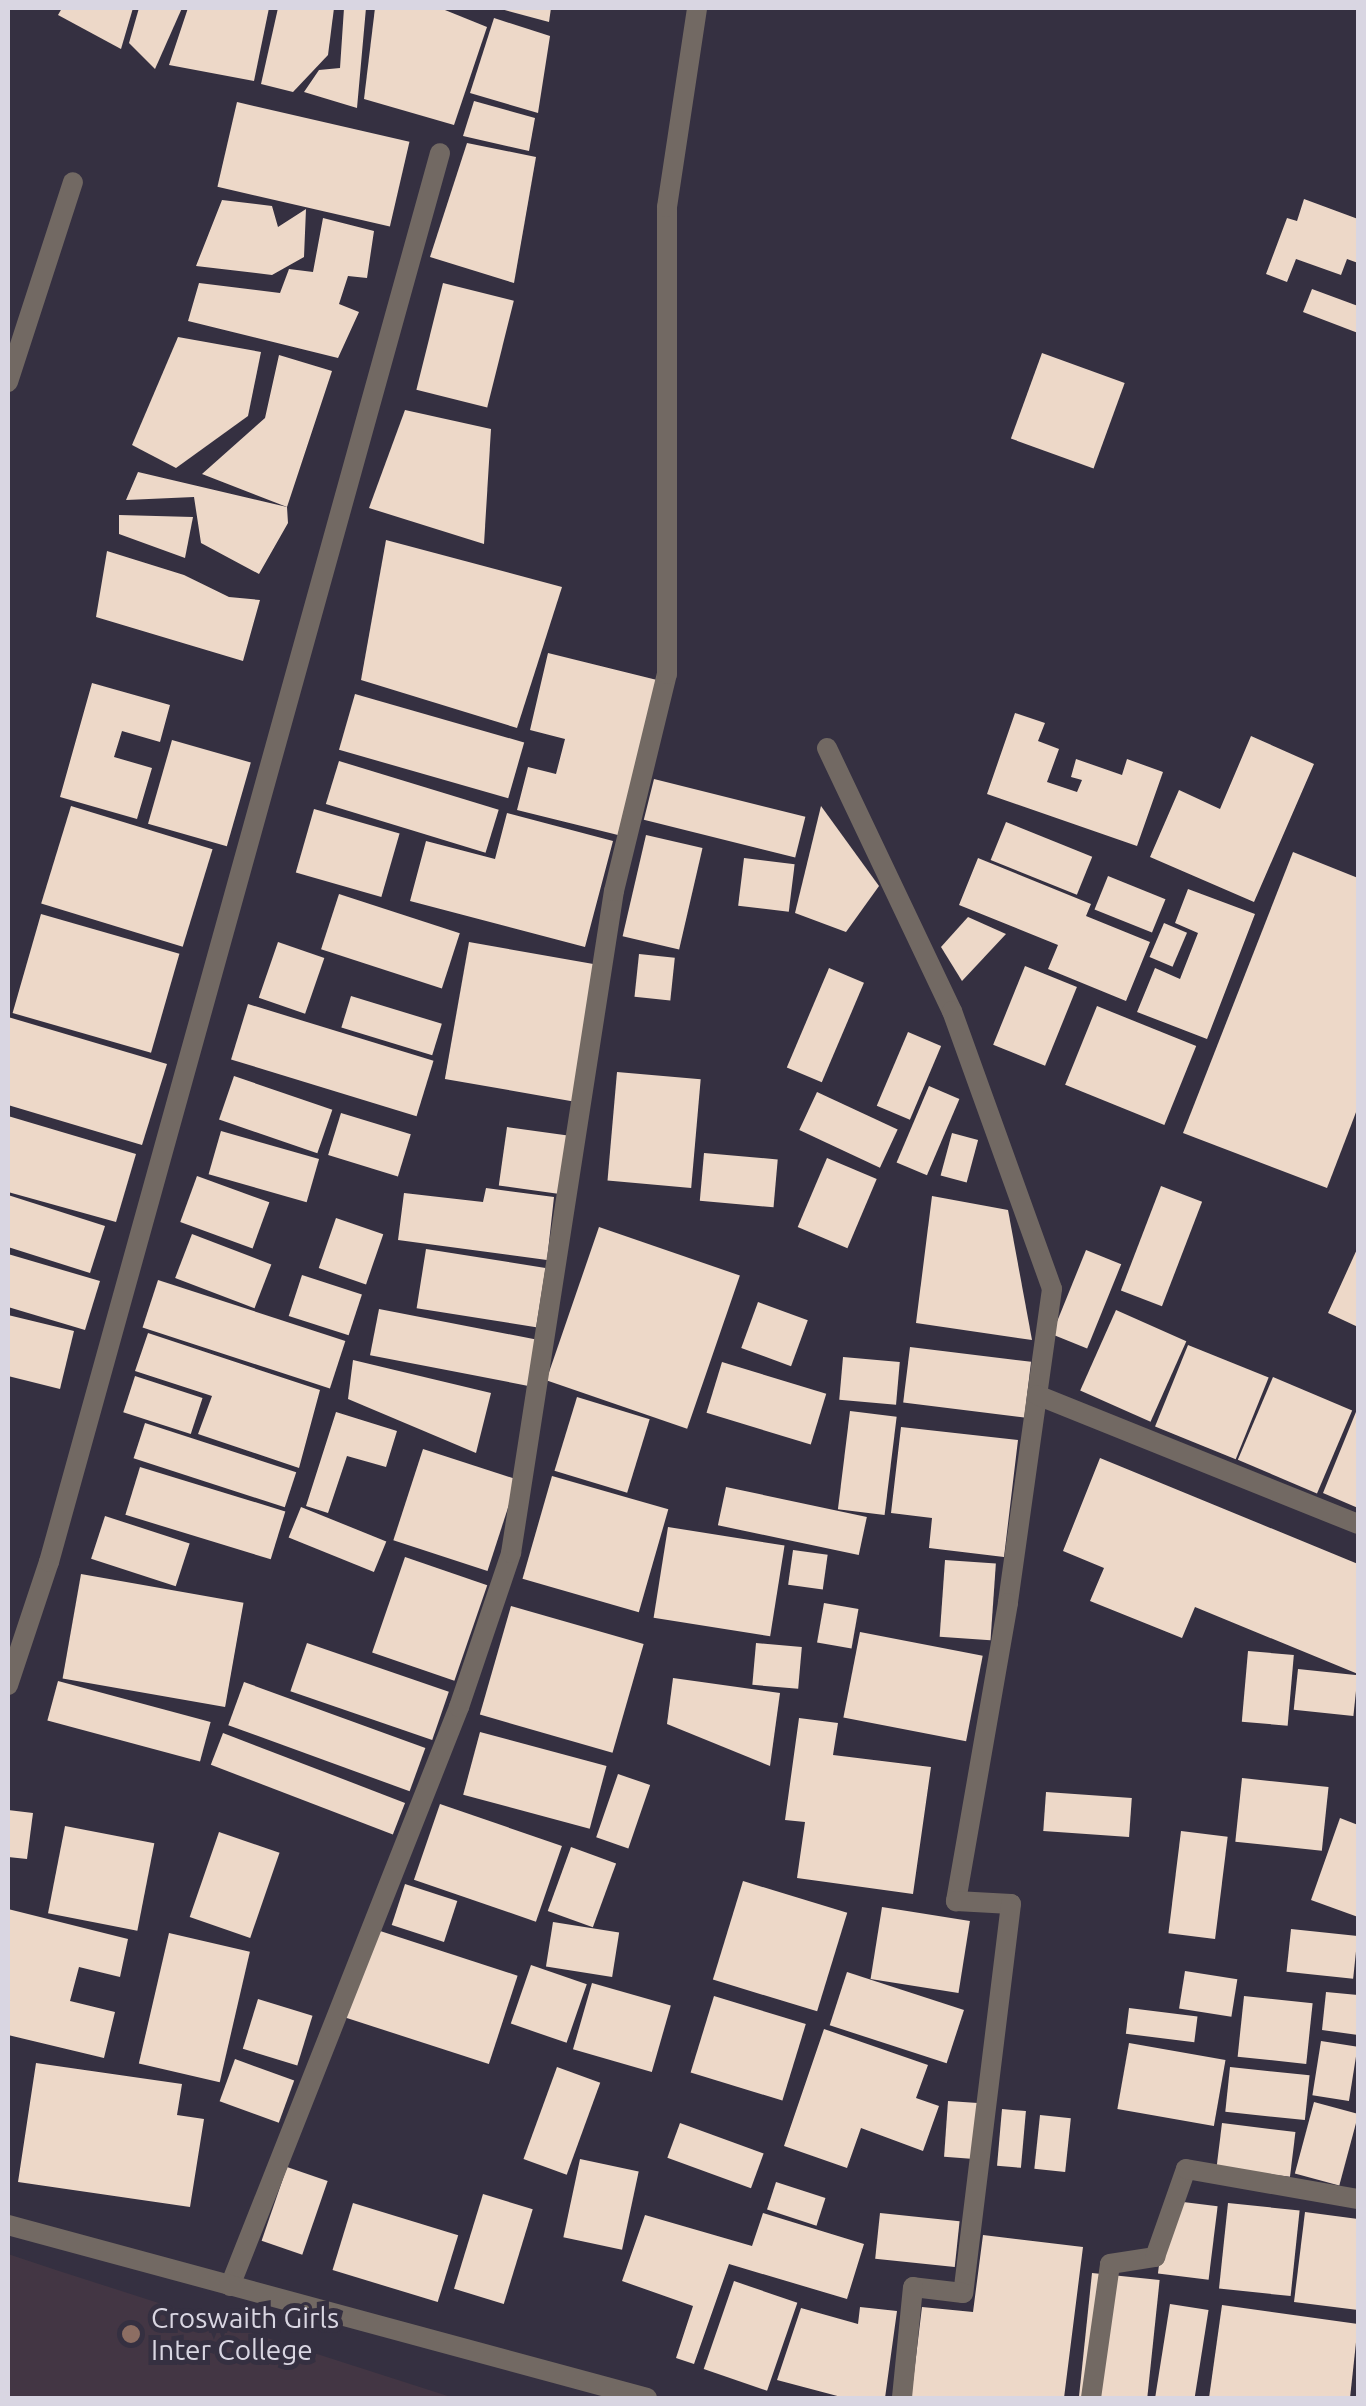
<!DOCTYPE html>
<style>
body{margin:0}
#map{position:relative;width:1366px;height:2406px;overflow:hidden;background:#353041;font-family:Ubuntu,sans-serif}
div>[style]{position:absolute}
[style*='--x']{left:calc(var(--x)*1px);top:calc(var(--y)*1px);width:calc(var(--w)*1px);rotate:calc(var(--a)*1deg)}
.education>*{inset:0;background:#433644}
.building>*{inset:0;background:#edd8c8;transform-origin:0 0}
.service>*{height:20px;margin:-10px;padding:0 10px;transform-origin:10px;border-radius:10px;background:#726963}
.minor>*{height:20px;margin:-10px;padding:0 10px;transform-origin:10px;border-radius:10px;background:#726963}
.tertiary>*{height:20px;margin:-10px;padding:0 10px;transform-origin:10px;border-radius:10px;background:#726963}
.dots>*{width:28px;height:28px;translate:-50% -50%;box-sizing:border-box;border:5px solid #353041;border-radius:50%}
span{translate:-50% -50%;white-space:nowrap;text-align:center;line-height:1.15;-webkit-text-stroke:10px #353041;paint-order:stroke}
.poi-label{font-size:28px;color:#d9d6e2}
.left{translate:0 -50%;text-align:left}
.frame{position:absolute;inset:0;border:10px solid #d9d6e2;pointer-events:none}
</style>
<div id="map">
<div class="education">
<i style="clip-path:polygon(8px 2254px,56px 2270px,454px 2398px,8px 2398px)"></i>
</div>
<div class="building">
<i style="clip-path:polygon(62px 8px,133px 8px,121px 49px,58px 15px)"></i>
<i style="clip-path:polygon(139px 8px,182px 8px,155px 69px,129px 43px)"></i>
<i style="clip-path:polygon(188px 8px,269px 8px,254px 81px,169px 65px)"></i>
<i style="clip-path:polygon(278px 8px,334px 8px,328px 55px,293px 92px,261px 84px)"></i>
<i style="clip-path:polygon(344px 8px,366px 8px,357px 108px,304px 92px,319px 70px,340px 68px)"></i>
<i style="clip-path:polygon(375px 8px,440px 8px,487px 27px,454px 125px,364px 99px)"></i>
<i style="clip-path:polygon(551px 8px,549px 22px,501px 9px,502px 8px)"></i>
<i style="clip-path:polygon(494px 18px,550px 36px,538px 113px,470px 93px)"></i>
<i style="clip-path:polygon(474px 101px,535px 118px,529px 151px,463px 136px)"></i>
<i style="left:237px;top:102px;width:177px;height:87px;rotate:13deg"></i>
<i style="clip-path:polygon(467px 143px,536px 157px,514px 283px,430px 257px)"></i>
<i style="clip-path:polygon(1304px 199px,1358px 219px,1358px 263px,1347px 259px,1341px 275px,1296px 259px,1287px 282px,1266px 274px,1287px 218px,1297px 221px)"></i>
<i style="clip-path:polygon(222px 200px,272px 206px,278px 227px,306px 209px,304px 257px,272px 275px,196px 266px)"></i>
<i style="clip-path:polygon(323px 218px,374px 231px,367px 278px,348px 276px,339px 304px,359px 312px,338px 358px,188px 321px,199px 283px,280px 293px,289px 269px,313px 272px)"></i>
<i style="left:443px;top:283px;width:73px;height:110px;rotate:14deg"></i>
<i style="clip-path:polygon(1312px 289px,1358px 306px,1358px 333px,1303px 312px)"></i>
<i style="clip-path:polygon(178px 337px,261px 352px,248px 416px,176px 468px,132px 445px)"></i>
<i style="left:1042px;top:353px;width:88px;height:91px;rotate:20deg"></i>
<i style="clip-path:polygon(279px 355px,332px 371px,287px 507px,202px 474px,265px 418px)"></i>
<i style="clip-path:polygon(405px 410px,491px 429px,484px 544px,369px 508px)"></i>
<i style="clip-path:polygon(138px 472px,287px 507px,288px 523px,259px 574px,201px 543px,194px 497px,126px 500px)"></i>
<i style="clip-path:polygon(119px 515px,193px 517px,185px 558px,119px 534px)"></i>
<i style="clip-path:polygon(386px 540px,562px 587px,517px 728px,361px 680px)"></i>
<i style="clip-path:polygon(107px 551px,184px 575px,229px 597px,260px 600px,243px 661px,96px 617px)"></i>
<i style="clip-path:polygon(548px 653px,657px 680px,618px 835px,517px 810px,528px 767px,556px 774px,565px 739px,530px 730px)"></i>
<i style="clip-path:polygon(92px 683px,170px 705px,160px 742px,122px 731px,114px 757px,152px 768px,137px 819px,60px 797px)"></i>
<i style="left:355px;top:694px;width:176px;height:58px;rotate:16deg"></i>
<i style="clip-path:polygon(1015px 713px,1045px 723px,1038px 741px,1059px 749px,1047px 782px,1077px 792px,1082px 780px,1071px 777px,1076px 759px,1122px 775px,1127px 759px,1163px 772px,1137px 846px,987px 794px)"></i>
<i style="clip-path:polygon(1251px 736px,1314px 764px,1254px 902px,1150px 857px,1179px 790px,1220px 809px)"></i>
<i style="left:172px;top:740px;width:82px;height:87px;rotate:16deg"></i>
<i style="left:339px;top:761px;width:167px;height:45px;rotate:17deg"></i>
<i style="left:654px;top:779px;width:156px;height:42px;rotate:14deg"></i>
<i style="left:71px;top:806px;width:148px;height:102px;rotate:17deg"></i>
<i style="clip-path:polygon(821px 806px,879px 886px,846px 932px,795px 913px)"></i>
<i style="left:314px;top:809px;width:89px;height:66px;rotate:16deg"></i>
<i style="clip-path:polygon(507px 813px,613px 841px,585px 947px,410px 901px,426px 841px,495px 859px)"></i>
<i style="left:1006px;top:822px;width:93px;height:41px;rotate:22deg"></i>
<i style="left:646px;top:835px;width:58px;height:104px;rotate:13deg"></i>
<i style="clip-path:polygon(1293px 852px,1358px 878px,1358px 1107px,1327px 1188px,1183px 1133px)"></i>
<i style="left:744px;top:858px;width:51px;height:48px;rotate:7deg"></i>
<i style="clip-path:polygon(978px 858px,1091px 904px,1086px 916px,1150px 942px,1126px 1001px,1048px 969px,1058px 945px,959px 905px)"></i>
<i style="left:1108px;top:876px;width:62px;height:36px;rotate:22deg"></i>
<i style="clip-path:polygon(1188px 889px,1255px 914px,1207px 1039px,1137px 1012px,1155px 968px,1180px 979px,1198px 933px,1175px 923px)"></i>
<i style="left:339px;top:894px;width:127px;height:58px;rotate:18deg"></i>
<i style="left:41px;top:914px;width:144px;height:103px;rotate:16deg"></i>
<i style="clip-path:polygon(968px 917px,1006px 934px,962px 981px,941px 947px)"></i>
<i style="left:1164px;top:923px;width:25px;height:37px;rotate:23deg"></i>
<i style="left:278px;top:942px;width:49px;height:59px;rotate:19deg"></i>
<i style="left:469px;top:942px;width:132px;height:139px;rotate:10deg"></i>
<i style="left:639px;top:954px;width:36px;height:43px;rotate:6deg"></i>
<i style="left:1025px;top:966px;width:56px;height:85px;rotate:22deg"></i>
<i style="left:829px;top:968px;width:38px;height:108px;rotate:23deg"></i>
<i style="left:351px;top:996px;width:95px;height:33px;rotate:17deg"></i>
<i style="left:248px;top:1004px;width:194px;height:58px;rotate:17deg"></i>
<i style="left:1097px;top:1006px;width:107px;height:85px;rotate:22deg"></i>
<i style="clip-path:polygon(8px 1017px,167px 1064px,142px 1145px,8px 1105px)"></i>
<i style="left:908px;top:1032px;width:36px;height:80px;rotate:23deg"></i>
<i style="left:617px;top:1072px;width:84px;height:109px;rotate:5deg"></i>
<i style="left:234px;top:1076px;width:104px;height:46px;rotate:19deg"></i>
<i style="left:929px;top:1086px;width:33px;height:83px;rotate:23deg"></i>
<i style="left:817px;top:1092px;width:89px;height:42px;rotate:25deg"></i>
<i style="left:341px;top:1113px;width:73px;height:44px;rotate:17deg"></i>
<i style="clip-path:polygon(8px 1116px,136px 1154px,116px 1222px,8px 1192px)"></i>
<i style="left:507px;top:1127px;width:65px;height:59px;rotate:8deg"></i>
<i style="left:221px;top:1131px;width:102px;height:45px;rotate:16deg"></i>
<i style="left:952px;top:1133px;width:27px;height:44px;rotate:15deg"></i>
<i style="left:704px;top:1153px;width:74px;height:48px;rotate:5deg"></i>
<i style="left:827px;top:1158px;width:54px;height:75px;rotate:23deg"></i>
<i style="left:197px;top:1176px;width:77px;height:49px;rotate:20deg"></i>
<i style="left:1161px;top:1186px;width:44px;height:112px;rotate:21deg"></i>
<i style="clip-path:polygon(486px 1188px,554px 1197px,547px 1260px,398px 1240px,404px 1193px,483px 1202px)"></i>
<i style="clip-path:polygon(8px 1195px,105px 1226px,90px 1273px,8px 1247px)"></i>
<i style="clip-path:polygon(932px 1196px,1008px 1210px,1032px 1340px,916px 1323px)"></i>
<i style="left:336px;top:1218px;width:50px;height:53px;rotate:19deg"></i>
<i style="left:599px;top:1227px;width:149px;height:162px;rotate:19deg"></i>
<i style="left:192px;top:1234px;width:85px;height:47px;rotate:21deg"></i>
<i style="clip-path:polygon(1358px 1247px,1358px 1327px,1328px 1313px)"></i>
<i style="left:426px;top:1249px;width:121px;height:60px;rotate:9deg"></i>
<i style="left:1086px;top:1250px;width:38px;height:91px;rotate:22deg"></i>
<i style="clip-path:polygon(8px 1254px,100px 1281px,85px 1330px,8px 1307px)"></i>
<i style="left:302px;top:1275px;width:63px;height:43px;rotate:18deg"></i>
<i style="left:158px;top:1280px;width:197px;height:50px;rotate:18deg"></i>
<i style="left:758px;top:1302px;width:53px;height:49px;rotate:20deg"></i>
<i style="left:379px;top:1309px;width:164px;height:47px;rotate:11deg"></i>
<i style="left:1116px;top:1310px;width:77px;height:88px;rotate:24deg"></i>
<i style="clip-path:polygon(8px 1315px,74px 1331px,60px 1389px,8px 1376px)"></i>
<i style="clip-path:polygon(148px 1333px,320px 1390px,299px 1468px,198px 1434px,212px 1396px,135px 1371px)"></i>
<i style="left:1188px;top:1345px;width:87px;height:88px;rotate:22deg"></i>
<i style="left:910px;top:1347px;width:122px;height:56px;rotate:7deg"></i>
<i style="left:843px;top:1357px;width:57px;height:43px;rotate:5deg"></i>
<i style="clip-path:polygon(353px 1360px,491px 1393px,476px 1453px,348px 1399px)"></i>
<i style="left:722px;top:1362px;width:109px;height:53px;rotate:17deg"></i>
<i style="left:135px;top:1376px;width:71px;height:38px;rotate:18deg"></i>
<i style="left:1273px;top:1377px;width:86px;height:90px;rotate:23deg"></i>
<i style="left:577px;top:1397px;width:76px;height:77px;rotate:17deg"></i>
<i style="clip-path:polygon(1358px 1407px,1358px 1508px,1323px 1493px)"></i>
<i style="left:850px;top:1411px;width:47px;height:99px;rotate:7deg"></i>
<i style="clip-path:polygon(336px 1412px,397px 1431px,386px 1467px,347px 1456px,328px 1513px,306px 1506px)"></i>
<i style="left:145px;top:1423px;width:159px;height:37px;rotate:18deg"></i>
<i style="clip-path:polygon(901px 1427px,1018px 1440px,1004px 1557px,929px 1548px,932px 1518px,891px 1513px)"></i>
<i style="left:423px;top:1449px;width:99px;height:96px;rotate:18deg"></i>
<i style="clip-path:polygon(1100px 1458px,1358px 1564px,1358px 1674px,1195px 1607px,1182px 1638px,1090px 1601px,1104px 1568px,1063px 1551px)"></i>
<i style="left:140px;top:1467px;width:152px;height:50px;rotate:17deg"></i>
<i style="left:552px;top:1476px;width:121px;height:107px;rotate:16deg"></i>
<i style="left:726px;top:1487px;width:144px;height:39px;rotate:12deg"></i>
<i style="left:301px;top:1507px;width:92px;height:33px;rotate:22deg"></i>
<i style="left:105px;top:1516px;width:89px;height:45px;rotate:18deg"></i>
<i style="left:668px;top:1527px;width:118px;height:92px;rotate:9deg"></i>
<i style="left:793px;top:1550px;width:35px;height:35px;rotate:8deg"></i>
<i style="left:405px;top:1557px;width:87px;height:101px;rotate:19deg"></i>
<i style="left:945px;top:1560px;width:51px;height:77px;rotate:4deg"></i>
<i style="left:81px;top:1574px;width:165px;height:106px;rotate:10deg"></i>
<i style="left:824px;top:1603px;width:35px;height:40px;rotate:10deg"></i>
<i style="left:511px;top:1606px;width:138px;height:113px;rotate:16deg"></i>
<i style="left:860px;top:1632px;width:125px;height:87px;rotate:11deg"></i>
<i style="left:307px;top:1643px;width:150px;height:51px;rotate:19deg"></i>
<i style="left:756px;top:1643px;width:46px;height:42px;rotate:5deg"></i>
<i style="left:1248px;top:1651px;width:46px;height:71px;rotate:5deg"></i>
<i style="left:1298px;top:1669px;width:60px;height:41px;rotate:6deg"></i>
<i style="clip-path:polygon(673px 1678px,780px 1693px,770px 1766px,667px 1724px)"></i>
<i style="left:58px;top:1681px;width:158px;height:41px;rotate:15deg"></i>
<i style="left:244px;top:1682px;width:193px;height:46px;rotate:20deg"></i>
<i style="clip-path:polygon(799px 1718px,838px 1723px,833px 1755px,931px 1767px,913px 1894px,797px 1878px,805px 1822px,785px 1820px)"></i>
<i style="left:480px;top:1732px;width:131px;height:65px;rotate:15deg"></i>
<i style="left:223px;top:1733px;width:195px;height:34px;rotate:21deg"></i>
<i style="left:618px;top:1774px;width:34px;height:67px;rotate:19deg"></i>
<i style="left:1242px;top:1778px;width:87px;height:64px;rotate:6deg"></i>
<i style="left:1046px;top:1792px;width:86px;height:39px;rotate:4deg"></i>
<i style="left:440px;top:1804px;width:129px;height:80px;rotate:19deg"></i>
<i style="clip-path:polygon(8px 1810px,33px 1813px,27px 1859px,8px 1857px)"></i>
<i style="clip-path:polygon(1340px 1818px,1358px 1825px,1358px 1917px,1311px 1900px)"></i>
<i style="left:65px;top:1826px;width:91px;height:89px;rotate:11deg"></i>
<i style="left:1181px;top:1831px;width:47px;height:103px;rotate:7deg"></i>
<i style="left:219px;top:1832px;width:64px;height:90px;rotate:19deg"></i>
<i style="left:571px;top:1847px;width:48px;height:68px;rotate:20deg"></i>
<i style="left:743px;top:1881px;width:109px;height:103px;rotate:17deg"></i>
<i style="left:405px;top:1884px;width:55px;height:43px;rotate:18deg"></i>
<i style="left:882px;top:1907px;width:89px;height:73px;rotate:9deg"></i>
<i style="clip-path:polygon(8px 1909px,128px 1939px,120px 1977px,79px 1967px,70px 2001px,115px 2012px,104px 2058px,8px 2035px)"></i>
<i style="left:553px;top:1922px;width:67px;height:45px;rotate:9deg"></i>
<i style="left:374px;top:1929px;width:151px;height:93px;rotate:18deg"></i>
<i style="left:1291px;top:1929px;width:67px;height:43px;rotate:6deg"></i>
<i style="left:169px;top:1933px;width:83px;height:134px;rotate:13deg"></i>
<i style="left:531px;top:1965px;width:59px;height:62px;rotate:19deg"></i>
<i style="left:1185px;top:1971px;width:53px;height:38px;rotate:9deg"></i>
<i style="left:847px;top:1972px;width:123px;height:56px;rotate:18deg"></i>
<i style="left:592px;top:1983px;width:82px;height:69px;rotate:16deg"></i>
<i style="clip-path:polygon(1326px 1992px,1358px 1995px,1358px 2035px,1322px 2030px)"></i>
<i style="left:714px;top:1996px;width:96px;height:80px;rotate:17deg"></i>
<i style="left:1244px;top:1996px;width:69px;height:61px;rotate:6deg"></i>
<i style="left:258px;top:1999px;width:57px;height:52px;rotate:17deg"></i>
<i style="left:1129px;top:2008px;width:69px;height:26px;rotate:7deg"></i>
<i style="clip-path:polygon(824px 2029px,928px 2065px,916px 2098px,939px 2106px,923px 2151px,861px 2128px,847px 2168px,784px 2146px)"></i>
<i style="left:1321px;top:2041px;width:37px;height:55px;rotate:9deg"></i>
<i style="left:1129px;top:2043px;width:98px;height:67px;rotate:10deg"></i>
<i style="left:235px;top:2059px;width:63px;height:45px;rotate:20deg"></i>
<i style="clip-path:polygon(36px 2063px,182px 2084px,177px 2115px,204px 2119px,190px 2207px,18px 2182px)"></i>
<i style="left:557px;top:2067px;width:46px;height:98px;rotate:20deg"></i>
<i style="left:1230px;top:2067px;width:80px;height:45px;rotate:6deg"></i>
<i style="left:948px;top:2101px;width:30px;height:56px;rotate:4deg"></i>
<i style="left:1314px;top:2102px;width:46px;height:74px;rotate:15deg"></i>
<i style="left:1002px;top:2109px;width:24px;height:57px;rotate:5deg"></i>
<i style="left:1040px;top:2115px;width:31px;height:54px;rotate:6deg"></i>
<i style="left:680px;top:2123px;width:89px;height:37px;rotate:20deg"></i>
<i style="left:1222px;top:2123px;width:74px;height:45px;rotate:7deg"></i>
<i style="left:580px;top:2159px;width:60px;height:80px;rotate:12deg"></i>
<i style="left:287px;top:2167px;width:43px;height:78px;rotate:19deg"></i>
<i style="left:776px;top:2182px;width:52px;height:29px;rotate:18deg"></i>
<i style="left:483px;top:2194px;width:52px;height:99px;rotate:17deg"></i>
<i style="left:1167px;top:2200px;width:51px;height:74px;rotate:7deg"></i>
<i style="left:353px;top:2203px;width:110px;height:70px;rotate:17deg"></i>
<i style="left:1228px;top:2203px;width:72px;height:86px;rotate:6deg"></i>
<i style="clip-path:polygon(1305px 2212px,1358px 2219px,1358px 2310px,1294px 2302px)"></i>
<i style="clip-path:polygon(763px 2213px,864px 2244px,847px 2299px,729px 2264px,694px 2364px,676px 2358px,693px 2306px,622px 2281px,645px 2215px,752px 2246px)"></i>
<i style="left:880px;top:2213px;width:80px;height:46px;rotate:6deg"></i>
<i style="clip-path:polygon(983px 2235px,1083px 2247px,1064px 2398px,911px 2398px,922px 2307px,973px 2312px)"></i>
<i style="left:1092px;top:2273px;width:68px;height:126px;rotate:6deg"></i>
<i style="left:734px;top:2281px;width:67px;height:93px;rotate:19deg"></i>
<i style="left:1170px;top:2304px;width:39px;height:95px;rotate:9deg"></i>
<i style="clip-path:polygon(1222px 2305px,1358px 2324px,1350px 2398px,1209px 2398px)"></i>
<i style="clip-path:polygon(860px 2307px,897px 2311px,885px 2398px,845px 2398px,777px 2380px,801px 2308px,858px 2324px)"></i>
</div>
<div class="service">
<i style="--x:8;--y:382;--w:210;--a:-72"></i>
</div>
<div class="minor">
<i style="--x:827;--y:748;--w:291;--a:64.6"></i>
<i style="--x:952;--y:1011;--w:295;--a:70.2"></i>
<i style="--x:1052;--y:1289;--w:317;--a:98"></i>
<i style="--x:1008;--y:1603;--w:303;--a:99.9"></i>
<i style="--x:956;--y:1901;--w:55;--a:3.1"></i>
<i style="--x:1011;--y:1904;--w:392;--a:97"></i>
<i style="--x:963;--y:2293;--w:50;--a:-173.2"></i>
<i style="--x:913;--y:2287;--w:112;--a:95.7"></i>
<i style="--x:1037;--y:1395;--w:346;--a:21.9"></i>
<i style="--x:8;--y:1685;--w:130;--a:-71.6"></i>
<i style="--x:49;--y:1562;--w:1462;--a:-74.49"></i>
<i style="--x:230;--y:2286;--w:623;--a:-68.42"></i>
<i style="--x:459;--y:1707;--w:163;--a:-71.3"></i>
<i style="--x:511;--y:1553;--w:670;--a:-81.16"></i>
<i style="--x:614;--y:891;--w:223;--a:-76.3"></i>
<i style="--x:667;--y:674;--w:467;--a:-90"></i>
<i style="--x:667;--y:207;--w:201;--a:-81.4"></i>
<i style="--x:1091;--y:2398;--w:135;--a:-81.9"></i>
<i style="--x:1110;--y:2264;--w:46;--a:-8.8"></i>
<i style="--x:1155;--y:2257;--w:93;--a:-70.6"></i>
<i style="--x:1186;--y:2169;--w:175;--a:9.9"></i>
</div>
<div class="tertiary">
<i style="--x:8;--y:2225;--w:662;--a:15.15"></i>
</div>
<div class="dots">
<i style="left:131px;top:2334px;background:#8d6e63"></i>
</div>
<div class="poi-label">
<span class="left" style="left:151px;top:2334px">Croswaith Girls<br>Inter College</span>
</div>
<div class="frame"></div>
</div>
